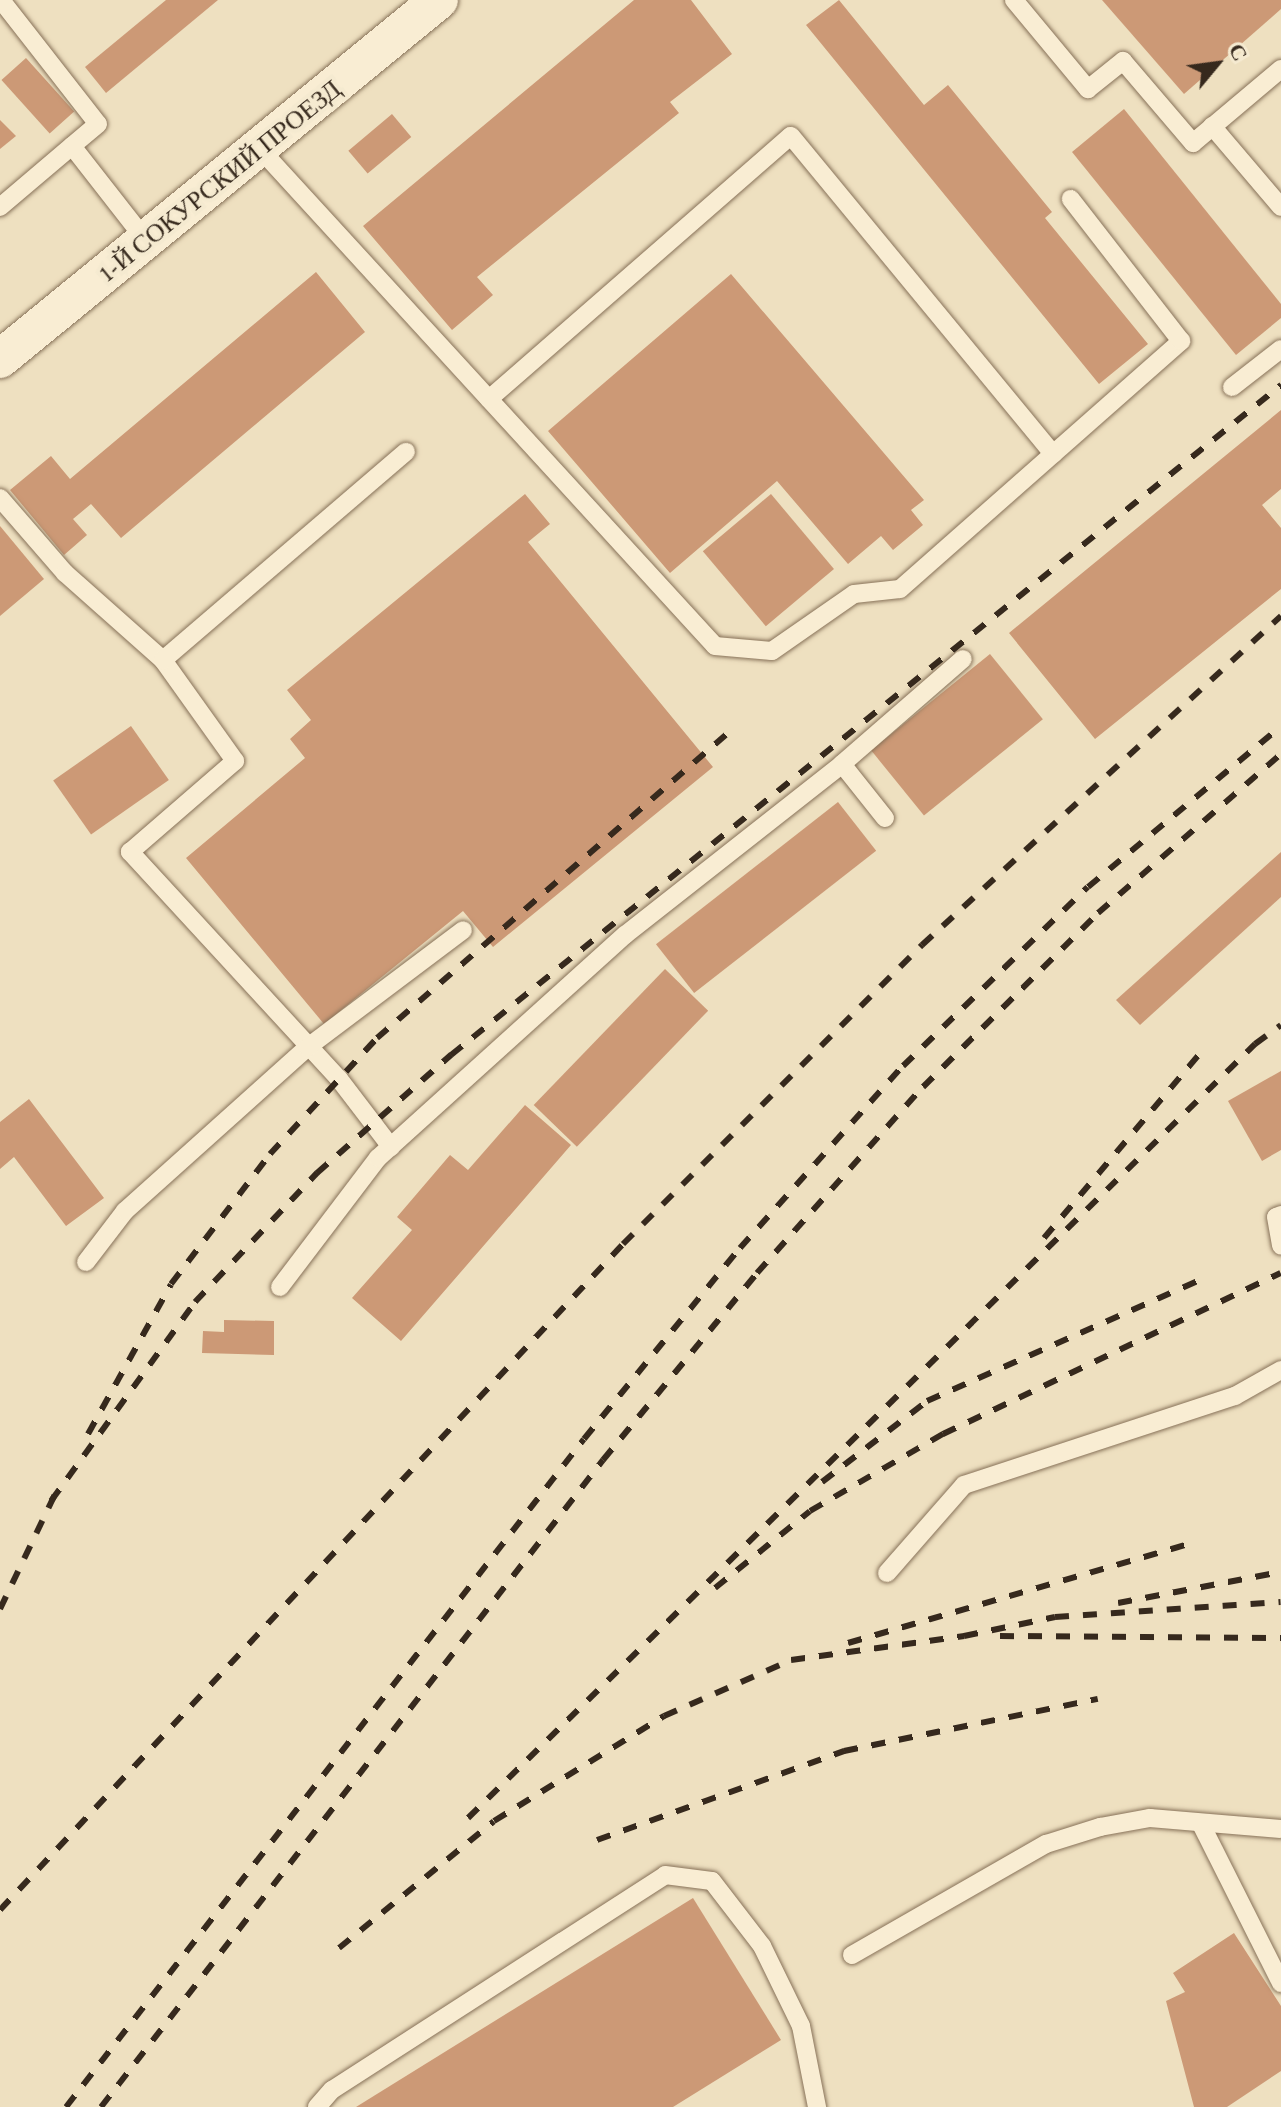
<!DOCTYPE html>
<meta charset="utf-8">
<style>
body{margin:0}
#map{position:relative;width:1281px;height:2107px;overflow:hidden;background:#eee0c0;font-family:"Crimson Pro",serif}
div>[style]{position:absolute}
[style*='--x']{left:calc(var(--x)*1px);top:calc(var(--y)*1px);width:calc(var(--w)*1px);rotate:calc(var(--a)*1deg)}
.building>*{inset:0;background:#cc9976;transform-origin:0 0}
.roads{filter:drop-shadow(0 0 2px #877158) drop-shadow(0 0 2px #877158)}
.lane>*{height:18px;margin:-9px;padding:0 9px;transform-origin:9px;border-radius:9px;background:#f9edd3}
.street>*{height:38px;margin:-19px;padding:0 19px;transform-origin:19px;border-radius:19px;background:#f9edd3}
.rail>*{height:6px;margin-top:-3px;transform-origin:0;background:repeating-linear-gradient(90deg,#36291d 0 14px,transparent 0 28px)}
span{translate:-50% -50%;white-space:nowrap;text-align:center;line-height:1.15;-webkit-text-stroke:8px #f5ead0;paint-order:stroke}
.street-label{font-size:26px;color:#36291d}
.north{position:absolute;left:1177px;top:24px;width:80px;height:80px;-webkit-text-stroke:6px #f5ead0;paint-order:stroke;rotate:61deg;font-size:22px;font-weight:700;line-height:32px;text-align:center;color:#36291d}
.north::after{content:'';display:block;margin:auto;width:28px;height:36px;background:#36291d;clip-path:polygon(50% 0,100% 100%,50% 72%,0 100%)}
</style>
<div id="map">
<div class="building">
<i style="clip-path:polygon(166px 0,218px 0,106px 93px,85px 67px)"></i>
<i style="clip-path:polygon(634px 0,691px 0,732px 54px,670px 102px,679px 113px,477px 277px,493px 295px,452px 330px,363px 226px)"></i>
<i style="clip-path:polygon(839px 0,924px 105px,948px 85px,1052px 212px,1045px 218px,1148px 344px,1099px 384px,806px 25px)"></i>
<i style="clip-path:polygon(1102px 0,1281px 0,1281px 9px,1184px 94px)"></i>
<i style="left:26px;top:58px;width:72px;height:33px;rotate:48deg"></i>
<i style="clip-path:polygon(1124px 109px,1281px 304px,1281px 318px,1236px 355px,1072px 152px)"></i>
<i style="left:392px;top:114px;width:30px;height:57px;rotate:50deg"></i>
<i style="clip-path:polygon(0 120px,16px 136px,0 149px)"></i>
<i style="clip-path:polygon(316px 272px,365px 332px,121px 538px,91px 504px,73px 519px,87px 535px,64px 555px,10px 490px,51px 456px,70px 479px)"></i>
<i style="clip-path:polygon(731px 274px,924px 500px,911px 510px,923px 525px,893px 550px,881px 536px,848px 564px,777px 481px,670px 573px,548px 431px)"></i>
<i style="clip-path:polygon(1281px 410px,1281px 489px,1262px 505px,1281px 528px,1281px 589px,1095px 739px,1009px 633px)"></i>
<i style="clip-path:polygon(525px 494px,550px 524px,528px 542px,713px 767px,493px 947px,463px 911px,324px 1024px,186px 858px,305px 758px,290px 739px,311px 720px,287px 690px)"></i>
<i style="left:771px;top:494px;width:98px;height:89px;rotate:50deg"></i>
<i style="clip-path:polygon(0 526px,44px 579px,0 616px)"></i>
<i style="left:990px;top:654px;width:84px;height:153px;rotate:51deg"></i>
<i style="left:131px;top:726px;width:66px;height:95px;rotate:55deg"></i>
<i style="left:838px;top:802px;width:62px;height:231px;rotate:52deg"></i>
<i style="clip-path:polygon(1281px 852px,1281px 897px,1140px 1025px,1116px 1000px)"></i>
<i style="left:665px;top:969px;width:60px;height:189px;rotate:44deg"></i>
<i style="clip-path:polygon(1281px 1071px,1281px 1150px,1262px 1161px,1228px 1101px)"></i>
<i style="clip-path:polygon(29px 1099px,104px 1198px,66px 1226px,14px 1157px,0 1169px,0 1122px)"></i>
<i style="clip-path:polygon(525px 1105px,571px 1145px,401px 1341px,352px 1298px,412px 1230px,397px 1217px,450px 1155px,468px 1170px)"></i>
<i style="clip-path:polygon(224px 1320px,274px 1321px,274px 1355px,202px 1353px,203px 1331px,224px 1332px)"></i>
<i style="clip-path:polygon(693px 1898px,781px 2040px,673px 2107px,356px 2107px)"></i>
<i style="clip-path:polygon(1234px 1933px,1281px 2006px,1281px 2071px,1227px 2107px,1194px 2107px,1166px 2001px,1185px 1992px,1173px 1973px)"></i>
</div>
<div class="roads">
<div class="lane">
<i style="--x:1;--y:0;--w:157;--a:52"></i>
<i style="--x:98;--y:124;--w:34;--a:140"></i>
<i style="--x:72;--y:146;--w:122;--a:52"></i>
<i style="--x:1014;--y:0;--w:116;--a:50.3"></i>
<i style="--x:1088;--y:89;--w:45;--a:-38.7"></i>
<i style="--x:1123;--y:61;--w:108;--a:49.5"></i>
<i style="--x:1193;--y:143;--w:115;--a:-40.1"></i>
<i style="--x:1212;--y:126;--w:106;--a:49.6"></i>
<i style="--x:261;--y:150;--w:672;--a:47.53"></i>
<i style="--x:715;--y:646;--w:57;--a:5"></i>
<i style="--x:772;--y:651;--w:100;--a:-34.8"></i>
<i style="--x:854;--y:594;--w:46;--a:-6.2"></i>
<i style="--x:900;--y:589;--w:375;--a:-41.4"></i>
<i style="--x:1181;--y:341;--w:180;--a:-127.8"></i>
<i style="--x:0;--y:207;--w:94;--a:-40.3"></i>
<i style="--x:1232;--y:387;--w:62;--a:-37.8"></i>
<i style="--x:489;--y:399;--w:400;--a:-41.1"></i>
<i style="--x:791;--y:136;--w:412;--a:50.5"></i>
<i style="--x:0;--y:498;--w:99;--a:49.1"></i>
<i style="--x:65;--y:573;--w:131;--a:41.6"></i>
<i style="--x:842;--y:764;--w:160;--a:-41"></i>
<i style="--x:391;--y:1147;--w:86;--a:-127.4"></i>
<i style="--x:339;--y:1079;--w:309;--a:-132.6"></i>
<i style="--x:130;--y:852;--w:139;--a:-40.9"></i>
<i style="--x:235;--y:761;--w:124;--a:-125.5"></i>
<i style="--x:163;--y:660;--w:320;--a:-40.6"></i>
<i style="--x:1281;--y:1215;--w:5;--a:158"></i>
<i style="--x:1276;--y:1217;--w:29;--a:80"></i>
<i style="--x:86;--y:1262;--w:64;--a:-52.6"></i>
<i style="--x:125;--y:1211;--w:246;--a:-41.9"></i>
<i style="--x:308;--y:1047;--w:194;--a:-37"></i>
<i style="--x:280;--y:1287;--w:162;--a:-52.8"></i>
<i style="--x:378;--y:1158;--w:333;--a:-42.1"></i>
<i style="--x:625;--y:935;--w:276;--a:-38.2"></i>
<i style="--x:842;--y:764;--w:69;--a:51.5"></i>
<i style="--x:887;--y:1573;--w:117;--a:-48.8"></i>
<i style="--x:964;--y:1485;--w:285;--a:-18.2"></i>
<i style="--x:1235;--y:1396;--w:53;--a:-29.5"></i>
<i style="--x:1202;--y:1826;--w:176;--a:63.3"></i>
<i style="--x:852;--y:1955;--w:224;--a:-29.8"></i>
<i style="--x:1046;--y:1844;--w:57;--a:-17.5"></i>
<i style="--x:1100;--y:1827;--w:51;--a:-10.2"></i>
<i style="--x:1150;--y:1818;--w:131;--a:4.8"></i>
<i style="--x:317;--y:2107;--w:23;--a:-49"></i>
<i style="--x:332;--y:2090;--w:396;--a:-32.8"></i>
<i style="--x:665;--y:1875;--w:47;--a:7.3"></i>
<i style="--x:712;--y:1881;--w:82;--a:52.4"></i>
<i style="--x:762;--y:1946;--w:89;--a:64"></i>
<i style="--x:801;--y:2026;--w:83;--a:78.8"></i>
</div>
<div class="street">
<i style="--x:0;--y:359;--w:567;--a:-39.28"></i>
</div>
</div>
<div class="rail">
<i style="--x:1044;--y:1238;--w:243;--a:-49.8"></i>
<i style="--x:88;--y:1434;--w:171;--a:-61"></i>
<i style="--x:171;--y:1284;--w:163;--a:-52.7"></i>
<i style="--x:270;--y:1154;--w:158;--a:-47.3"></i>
<i style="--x:377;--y:1038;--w:473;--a:-41"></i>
<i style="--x:822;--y:1482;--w:133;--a:-37.6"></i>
<i style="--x:927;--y:1401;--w:304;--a:-23.9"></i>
<i style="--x:51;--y:1501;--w:246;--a:-54.1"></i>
<i style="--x:195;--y:1302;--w:178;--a:-46.6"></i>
<i style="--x:317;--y:1173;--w:179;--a:-41.4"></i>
<i style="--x:451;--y:1055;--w:1067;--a:-38.91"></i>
<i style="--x:715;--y:1588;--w:122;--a:-39"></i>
<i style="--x:810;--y:1511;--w:154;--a:-30.1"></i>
<i style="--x:943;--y:1434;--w:374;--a:-25.5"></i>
<i style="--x:1118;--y:1603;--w:166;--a:-10.8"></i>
<i style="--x:0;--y:1609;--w:127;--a:-64.4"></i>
<i style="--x:1000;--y:1636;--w:281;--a:0.4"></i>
<i style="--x:848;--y:1643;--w:354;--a:-16.2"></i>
<i style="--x:468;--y:1818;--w:1104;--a:-44.52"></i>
<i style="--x:1255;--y:1044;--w:32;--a:-36"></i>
<i style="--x:597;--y:1840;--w:263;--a:-19.8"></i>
<i style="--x:844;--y:1751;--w:259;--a:-11.6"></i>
<i style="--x:0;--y:1910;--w:912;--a:-46.91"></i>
<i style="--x:623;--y:1244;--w:423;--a:-45"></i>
<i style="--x:922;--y:945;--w:487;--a:-42.5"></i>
<i style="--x:339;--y:1948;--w:200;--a:-39.3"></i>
<i style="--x:494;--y:1821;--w:200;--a:-31.7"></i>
<i style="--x:664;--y:1716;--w:139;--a:-23.8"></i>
<i style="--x:791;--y:1660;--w:175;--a:-7.9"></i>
<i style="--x:964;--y:1636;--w:93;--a:-11.8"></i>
<i style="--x:1055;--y:1617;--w:226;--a:-3.8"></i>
<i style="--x:66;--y:2107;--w:845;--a:-52.21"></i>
<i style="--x:584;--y:1439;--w:247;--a:-50.8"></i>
<i style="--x:740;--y:1248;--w:244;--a:-48.2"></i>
<i style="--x:903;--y:1066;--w:257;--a:-44.1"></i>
<i style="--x:1088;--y:887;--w:251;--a:-39.8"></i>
<i style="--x:101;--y:2107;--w:819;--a:-52.19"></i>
<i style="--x:603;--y:1460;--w:242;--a:-50.5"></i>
<i style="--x:757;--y:1273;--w:249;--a:-48.3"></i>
<i style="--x:923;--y:1087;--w:247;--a:-44.8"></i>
<i style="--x:1098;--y:913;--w:242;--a:-41"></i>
</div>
<div class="street-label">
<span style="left:220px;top:181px;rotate:-39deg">1-Й СОКУРСКИЙ ПРОЕЗД</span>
</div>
<div class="north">С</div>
</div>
